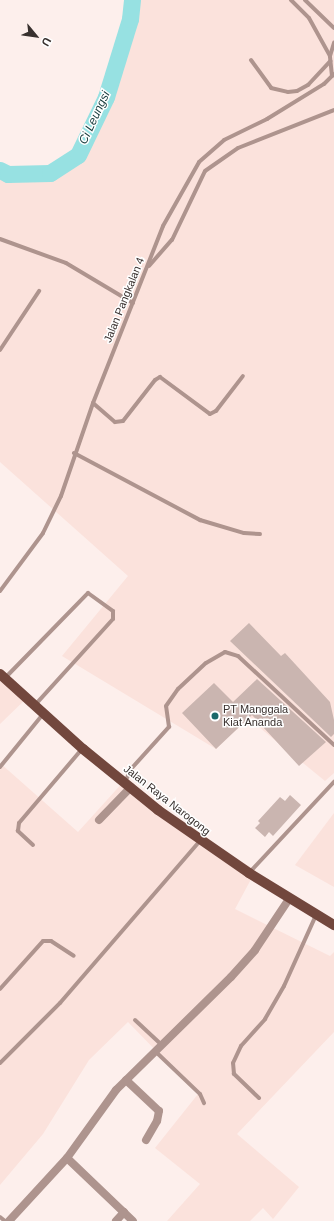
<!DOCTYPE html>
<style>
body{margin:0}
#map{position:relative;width:334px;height:1221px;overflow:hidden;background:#fdefec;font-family:Helvetica,sans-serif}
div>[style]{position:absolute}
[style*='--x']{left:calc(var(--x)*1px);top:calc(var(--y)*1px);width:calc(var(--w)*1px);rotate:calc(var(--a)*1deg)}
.built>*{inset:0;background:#fbe2dc}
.river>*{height:17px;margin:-8.5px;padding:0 8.5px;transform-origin:8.5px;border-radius:8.5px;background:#97e1e2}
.building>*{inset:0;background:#cab5b0}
.lane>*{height:4px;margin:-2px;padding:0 2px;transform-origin:2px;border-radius:2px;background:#ae948e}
.street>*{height:8px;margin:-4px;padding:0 4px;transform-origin:4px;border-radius:4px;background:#ae948e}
.primary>*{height:10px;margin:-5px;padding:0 5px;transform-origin:5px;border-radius:5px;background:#72473d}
.dots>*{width:11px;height:11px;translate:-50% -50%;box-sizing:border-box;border:2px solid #fff;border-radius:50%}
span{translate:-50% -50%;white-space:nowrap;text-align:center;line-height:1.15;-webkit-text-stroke:3px #fff;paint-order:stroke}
.street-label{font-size:11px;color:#38302e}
.poi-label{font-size:11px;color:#38302e}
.left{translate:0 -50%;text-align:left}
.water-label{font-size:12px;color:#14393a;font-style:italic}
.north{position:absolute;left:16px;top:16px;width:40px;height:40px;-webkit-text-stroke:3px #fff;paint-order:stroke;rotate:119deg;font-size:11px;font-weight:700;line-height:16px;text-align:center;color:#38302e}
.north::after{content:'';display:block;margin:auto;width:14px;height:18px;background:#38302e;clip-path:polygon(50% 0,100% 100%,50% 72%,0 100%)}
</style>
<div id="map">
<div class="built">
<i style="clip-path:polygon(132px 0,334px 0,334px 773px,325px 781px,248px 718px,216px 749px,62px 656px,128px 576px,0 462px,0 170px,8px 174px,50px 173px,78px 155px,106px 97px,130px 19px)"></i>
<i style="clip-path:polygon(0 671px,30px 695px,0 724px)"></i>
<i style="clip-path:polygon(0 763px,78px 832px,125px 780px,169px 821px,256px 870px,235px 909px,330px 956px,334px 952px,334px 1032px,237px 1134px,299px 1187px,273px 1219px,263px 1208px,250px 1221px,167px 1221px,200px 1184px,155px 1148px,198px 1094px,128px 1022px,89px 1060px,43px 1134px,0 1185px)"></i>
<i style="clip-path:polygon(334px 813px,334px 887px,295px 865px)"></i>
</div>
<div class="river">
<i style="--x:0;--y:170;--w:9;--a:27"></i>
<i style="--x:8;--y:174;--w:42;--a:-1.4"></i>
<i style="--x:50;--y:173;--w:33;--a:-33"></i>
<i style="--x:78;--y:155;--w:64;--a:-64.2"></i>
<i style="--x:106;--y:97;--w:82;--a:-72.9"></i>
<i style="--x:130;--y:19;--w:19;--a:-84"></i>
</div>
<div class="building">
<i style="clip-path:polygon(249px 623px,281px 656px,285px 653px,330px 702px,334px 720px,334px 734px,331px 737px,230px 641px)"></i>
<i style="clip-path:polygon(257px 679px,326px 742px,299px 766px,252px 715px,216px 749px,182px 713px,214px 683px,233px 702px)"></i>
<i style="clip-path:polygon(290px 795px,301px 805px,273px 836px,269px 832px,265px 837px,255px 828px,260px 823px,258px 821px,280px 797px,285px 801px)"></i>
</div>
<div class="lane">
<i style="--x:291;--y:0;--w:25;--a:45"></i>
<i style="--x:309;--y:18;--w:43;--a:61.1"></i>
<i style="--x:305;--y:0;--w:40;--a:44"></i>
<i style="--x:251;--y:60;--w:34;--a:54"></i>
<i style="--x:271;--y:88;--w:17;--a:13"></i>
<i style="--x:288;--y:92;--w:9;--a:-6"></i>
<i style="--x:297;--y:91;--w:13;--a:-29"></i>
<i style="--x:308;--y:85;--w:33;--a:-47"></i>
<i style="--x:332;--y:76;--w:20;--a:-96"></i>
<i style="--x:330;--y:56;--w:14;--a:-73"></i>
<i style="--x:0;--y:239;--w:70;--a:20"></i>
<i style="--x:66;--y:263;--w:78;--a:30.8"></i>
<i style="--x:149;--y:266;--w:35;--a:-49"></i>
<i style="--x:172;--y:240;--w:76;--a:-64.4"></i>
<i style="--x:205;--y:171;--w:40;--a:-34.9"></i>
<i style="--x:238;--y:148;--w:103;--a:-21.6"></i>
<i style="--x:0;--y:350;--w:71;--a:-56.5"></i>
<i style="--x:93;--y:403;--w:29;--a:41"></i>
<i style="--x:115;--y:422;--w:8;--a:-7"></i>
<i style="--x:123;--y:421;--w:52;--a:-52"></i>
<i style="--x:155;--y:380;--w:6;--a:-31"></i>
<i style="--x:160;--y:377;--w:62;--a:36.5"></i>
<i style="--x:210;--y:414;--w:7;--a:-27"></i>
<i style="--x:216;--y:411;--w:44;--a:-52.4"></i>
<i style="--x:74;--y:453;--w:143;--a:28"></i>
<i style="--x:200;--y:520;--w:46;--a:16.5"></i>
<i style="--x:244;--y:533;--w:16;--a:4"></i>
<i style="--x:0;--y:591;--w:72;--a:-53.4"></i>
<i style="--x:43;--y:533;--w:41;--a:-64.1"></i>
<i style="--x:61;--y:496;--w:98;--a:-71"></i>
<i style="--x:93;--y:403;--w:190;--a:-68.4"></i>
<i style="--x:163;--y:226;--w:73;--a:-60.6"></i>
<i style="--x:199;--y:162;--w:33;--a:-41"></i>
<i style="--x:224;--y:140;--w:48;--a:-26"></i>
<i style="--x:267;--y:119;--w:67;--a:-31.6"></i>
<i style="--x:324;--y:84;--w:14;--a:-45"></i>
<i style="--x:5;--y:678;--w:119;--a:-45.7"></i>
<i style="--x:88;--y:593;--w:31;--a:36"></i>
<i style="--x:113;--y:611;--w:8;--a:90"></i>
<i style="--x:113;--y:619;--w:116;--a:132.2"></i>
<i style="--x:0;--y:767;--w:68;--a:-50.9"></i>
<i style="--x:125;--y:782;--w:14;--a:-65"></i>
<i style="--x:131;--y:769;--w:57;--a:-47.9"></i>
<i style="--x:169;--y:727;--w:21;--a:-98"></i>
<i style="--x:166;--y:706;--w:21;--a:-55"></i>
<i style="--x:178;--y:689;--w:38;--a:-43"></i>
<i style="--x:206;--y:663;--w:22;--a:-30"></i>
<i style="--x:225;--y:652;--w:14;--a:17"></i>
<i style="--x:238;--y:656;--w:131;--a:42.8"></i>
<i style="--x:33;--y:845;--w:21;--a:-137"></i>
<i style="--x:18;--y:831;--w:8;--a:-83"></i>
<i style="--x:19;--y:823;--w:97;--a:-49.6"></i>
<i style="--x:249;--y:873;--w:125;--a:-47"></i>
<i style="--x:0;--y:989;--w:64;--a:-48.1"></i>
<i style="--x:43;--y:941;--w:8;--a:0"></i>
<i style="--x:51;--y:941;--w:27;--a:33"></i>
<i style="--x:135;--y:1020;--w:37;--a:43"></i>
<i style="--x:156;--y:1052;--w:61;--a:43.7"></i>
<i style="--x:200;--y:1094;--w:10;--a:66"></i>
<i style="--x:0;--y:1063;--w:85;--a:-45"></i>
<i style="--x:60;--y:1003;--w:214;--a:-49.2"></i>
<i style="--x:259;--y:1098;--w:35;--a:-136"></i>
<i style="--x:234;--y:1074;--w:11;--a:-95"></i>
<i style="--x:233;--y:1063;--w:19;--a:-65"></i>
<i style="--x:241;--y:1046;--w:36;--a:-48"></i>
<i style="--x:265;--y:1019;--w:38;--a:-60"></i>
<i style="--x:284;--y:986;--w:78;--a:-65.7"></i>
<i style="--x:0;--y:1217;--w:6;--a:39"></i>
</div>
<div class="street">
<i style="--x:99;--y:820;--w:46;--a:-45.9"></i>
<i style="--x:126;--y:1080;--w:45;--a:43.2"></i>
<i style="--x:159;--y:1111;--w:10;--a:101"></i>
<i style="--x:157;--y:1121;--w:22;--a:120"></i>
<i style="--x:67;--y:1158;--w:91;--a:43.7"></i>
<i style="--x:9;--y:1221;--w:86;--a:-47.4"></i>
<i style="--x:67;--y:1158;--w:84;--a:-54.2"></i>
<i style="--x:116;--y:1090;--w:161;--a:-44.5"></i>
<i style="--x:231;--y:977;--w:36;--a:-48"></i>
<i style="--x:255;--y:950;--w:61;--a:-56.3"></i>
<i style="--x:116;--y:1221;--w:12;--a:-48"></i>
</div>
<div class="primary">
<i style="--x:0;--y:674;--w:112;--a:42.1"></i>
<i style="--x:83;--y:749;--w:97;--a:39.1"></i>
<i style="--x:158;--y:810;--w:111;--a:34.7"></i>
<i style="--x:249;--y:873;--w:100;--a:31.5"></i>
</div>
<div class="dots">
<i style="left:215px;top:716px;background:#1a6869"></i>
</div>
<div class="street-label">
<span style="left:124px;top:300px;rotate:-68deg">Jalan Pangkalan 4</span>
<span style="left:167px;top:800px;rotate:38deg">Jalan Raya Narogong</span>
</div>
<div class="poi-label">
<span class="left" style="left:223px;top:716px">PT Manggala<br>Kiat Ananda</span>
</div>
<div class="water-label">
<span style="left:95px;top:118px;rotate:-65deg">Ci Leungsi</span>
</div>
<div class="north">U</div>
</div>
